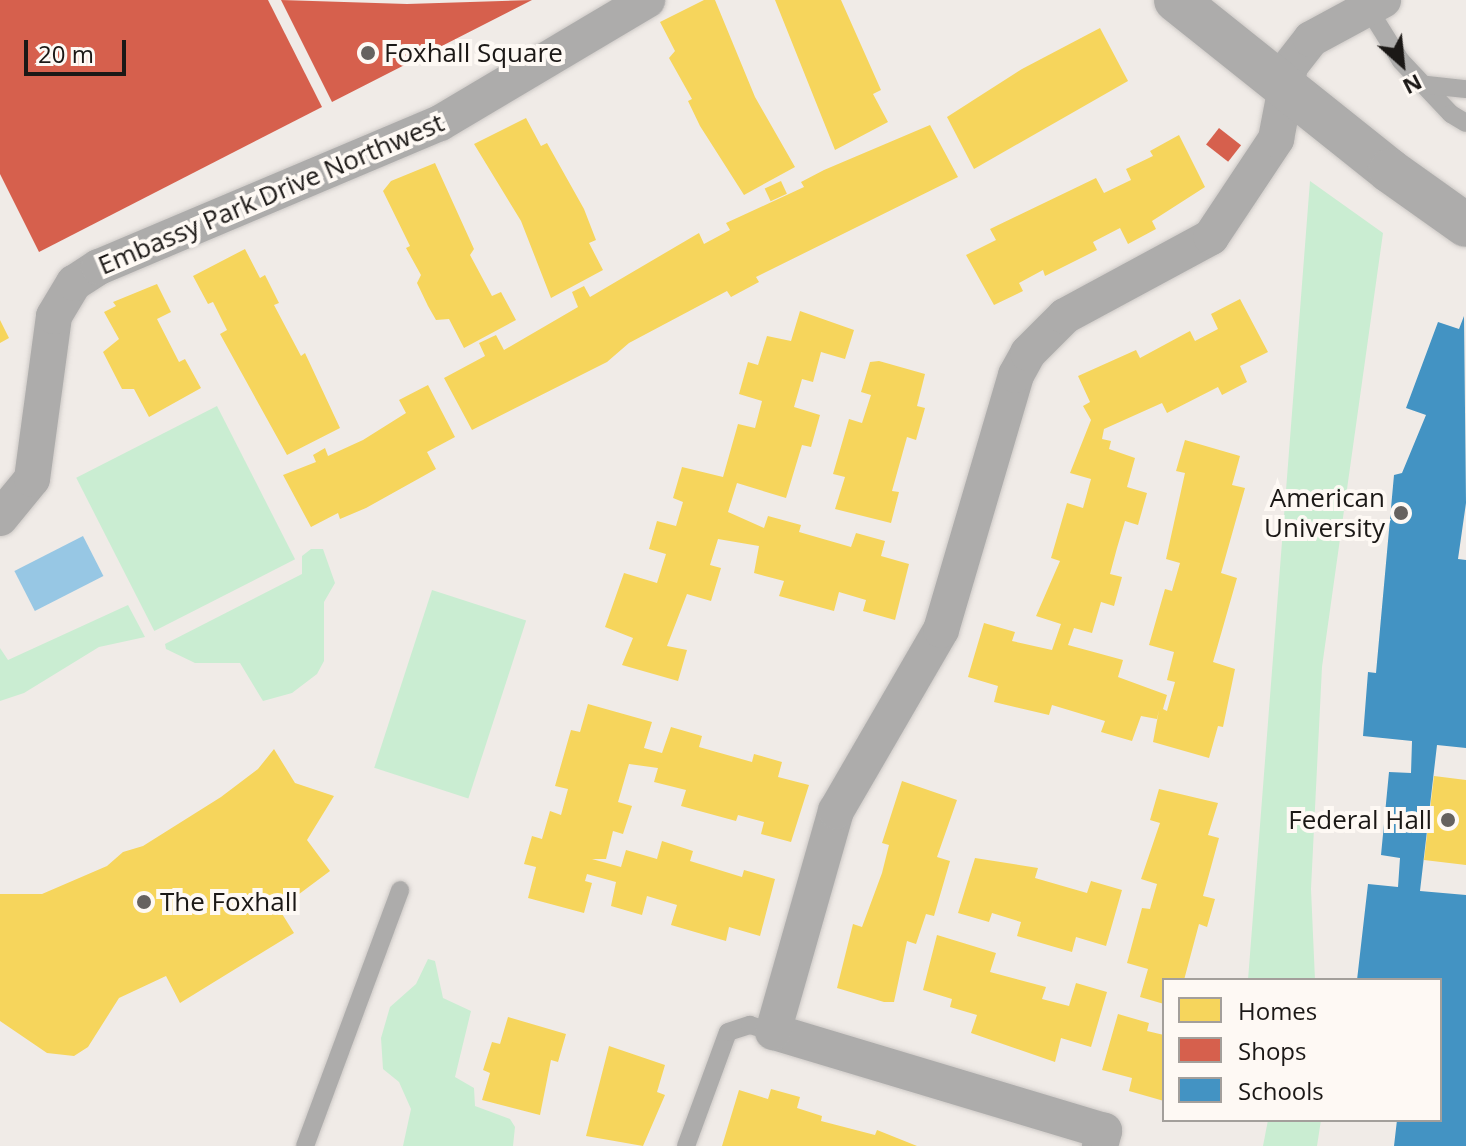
<!DOCTYPE html>
<style>
body{margin:0}
#map{position:relative;width:1466px;height:1146px;overflow:hidden;background:#f0ebe7;font-family:"Open Sans",sans-serif}
div>[style]{position:absolute}
[style*='--x']{left:calc(var(--x)*1px);top:calc(var(--y)*1px);width:calc(var(--w)*1px);rotate:calc(var(--a)*1deg)}
.green>*{inset:0;background:#caedd2;transform-origin:0 0}
.water>*{inset:0;background:#97c7e4;transform-origin:0 0}
.homes>*{inset:0;background:#f6d55c;transform-origin:0 0}
.shops>*{inset:0;background:#d6604d;transform-origin:0 0}
.schools>*{inset:0;background:#4393c3}
.roads{filter:drop-shadow(0 0 2px #cdc9c6) drop-shadow(0 0 2px #cdc9c6)}
.service>*{height:18px;margin:-9px;padding:0 9px;transform-origin:9px;border-radius:9px;background:#adacab}
.minor>*{height:36px;margin:-18px;padding:0 18px;transform-origin:18px;border-radius:18px;background:#adacab}
.tertiary>*{height:44px;margin:-22px;padding:0 22px;transform-origin:22px;border-radius:22px;background:#adacab}
.dots>*{width:22px;height:22px;translate:-50% -50%;box-sizing:border-box;border:4px solid #fef9f4;border-radius:50%}
span{translate:-50% -50%;white-space:nowrap;text-align:center;line-height:1.15;-webkit-text-stroke:8px #fef9f4;paint-order:stroke}
.poi-label{font-size:26px;color:#1b1816}
.left{translate:0 -50%;text-align:left}
.right{translate:-100% -50%;text-align:right}
.street-label{font-size:26px;color:#1b1816}
.legend{position:absolute;left:1162px;top:978px;width:280px;height:144px;box-sizing:border-box;background:#fef9f4;border:2px solid #a39f9b;margin:0;padding:10px 14px;list-style:none;font-size:24px;color:#1b1816}
.legend li{display:flex;align-items:center;gap:16px;height:40px}
.legend b{width:40px;border:2px solid #a39f9b}
.north{position:absolute;left:1362px;top:24px;width:80px;height:80px;-webkit-text-stroke:6px #fef9f4;paint-order:stroke;rotate:153deg;font-size:22px;font-weight:700;line-height:32px;text-align:center;color:#1b1816}
.north::after{content:'';display:block;margin:auto;width:28px;height:36px;background:#1b1816;clip-path:polygon(50% 0,100% 100%,50% 72%,0 100%)}
.scale{position:absolute;left:24px;top:40px;width:102px;height:36px;box-sizing:border-box;border:4px solid #1b1816;border-top:0;padding-left:10px;font-size:24px;line-height:28px;white-space:nowrap;color:#1b1816;-webkit-text-stroke:6px #fef9f4;paint-order:stroke}
</style>
<div id="map">
<div class="green">
<i style="clip-path:polygon(1310px 181px,1383px 233px,1322px 667px,1311px 889px,1315px 980px,1248px 980px)"></i>
<i style="left:217px;top:406px;width:172px;height:158px;rotate:63deg"></i>
<i style="clip-path:polygon(311px 549px,323px 549px,335px 583px,324px 602px,324px 661px,317px 674px,292px 693px,263px 701px,240px 663px,195px 663px,166px 649px,165px 644px,302px 574px,302px 556px)"></i>
<i style="left:432px;top:590px;width:99px;height:187px;rotate:18deg"></i>
<i style="clip-path:polygon(128px 605px,145px 637px,99px 647px,24px 693px,0 701px,0 648px,8px 660px)"></i>
<i style="clip-path:polygon(428px 959px,435px 961px,443px 998px,471px 1011px,455px 1077px,474px 1088px,475px 1106px,510px 1119px,515px 1127px,513px 1146px,403px 1146px,411px 1109px,399px 1082px,383px 1069px,381px 1038px,390px 1007px,416px 984px)"></i>
<i style="clip-path:polygon(1268px 1120px,1321px 1120px,1317px 1146px,1263px 1146px)"></i>
</div>
<div class="water">
<i style="left:83px;top:536px;width:45px;height:77px;rotate:63deg"></i>
</div>
<div class="homes">
<i style="clip-path:polygon(704px 0,715px 0,755px 97px,795px 167px,744px 195px,700px 126px,688px 101px,692px 99px,669px 58px,675px 51px,660px 22px)"></i>
<i style="clip-path:polygon(775px 0,841px 0,881px 90px,873px 94px,888px 122px,835px 150px)"></i>
<i style="clip-path:polygon(1100px 28px,1128px 81px,974px 169px,947px 117px,1022px 69px)"></i>
<i style="clip-path:polygon(526px 118px,541px 146px,547px 143px,584px 209px,596px 240px,589px 243px,603px 270px,551px 298px,521px 221px,474px 144px)"></i>
<i style="clip-path:polygon(930px 125px,958px 177px,756px 277px,759px 282px,731px 297px,727px 291px,629px 343px,607px 362px,472px 430px,444px 378px,485px 356px,479px 343px,496px 335px,504px 350px,578px 307px,572px 292px,584px 286px,590px 297px,699px 233px,704px 244px,730px 230px,726px 223px,804px 187px,801px 182px,824px 170px)"></i>
<i style="clip-path:polygon(1179px 135px,1205px 187px,1152px 221px,1156px 229px,1128px 244px,1120px 228px,1093px 242px,1097px 250px,1045px 276px,1043px 270px,1019px 283px,1023px 291px,994px 305px,966px 255px,996px 240px,990px 229px,1096px 178px,1104px 193px,1131px 180px,1126px 169px,1153px 156px,1150px 151px)"></i>
<i style="clip-path:polygon(435px 163px,474px 249px,470px 255px,492px 296px,501px 292px,516px 320px,464px 348px,449px 319px,436px 320px,428px 306px,417px 283px,421px 275px,406px 248px,410px 246px,383px 191px,391px 181px)"></i>
<i style="left:781px;top:181px;width:14px;height:18px;rotate:65deg"></i>
<i style="clip-path:polygon(245px 249px,260px 278px,265px 275px,279px 303px,274px 305px,301px 356px,305px 353px,340px 428px,287px 455px,220px 334px,227px 330px,213px 302px,208px 304px,193px 276px)"></i>
<i style="clip-path:polygon(157px 284px,171px 312px,157px 319px,179px 362px,185px 359px,201px 388px,149px 417px,134px 389px,122px 389px,103px 352px,119px 339px,104px 312px,116px 306px,113px 302px)"></i>
<i style="clip-path:polygon(1240px 299px,1268px 352px,1240px 366px,1247px 382px,1222px 395px,1218px 387px,1167px 413px,1162px 403px,1104px 429px,1102px 439px,1111px 441px,1109px 449px,1135px 458px,1127px 487px,1147px 493px,1138px 525px,1125px 521px,1117px 548px,1110px 574px,1122px 577px,1114px 606px,1101px 602px,1092px 633px,1074px 628px,1068px 645px,1123px 660px,1118px 677px,1167px 695px,1163px 709px,1167px 711px,1175px 682px,1167px 680px,1174px 652px,1149px 645px,1165px 589px,1172px 591px,1180px 563px,1166px 559px,1185px 473px,1176px 471px,1185px 440px,1240px 456px,1232px 485px,1245px 488px,1221px 573px,1237px 578px,1213px 662px,1235px 669px,1223px 727px,1218px 726px,1209px 758px,1153px 742px,1159px 710px,1157px 719px,1141px 716px,1132px 741px,1101px 732px,1105px 721px,1052px 705px,1049px 715px,994px 702px,998px 686px,968px 677px,984px 623px,1015px 632px,1012px 641px,1052px 650px,1061px 624px,1036px 616px,1060px 561px,1051px 558px,1067px 503px,1083px 508px,1091px 479px,1070px 473px,1091px 420px,1083px 406px,1090px 402px,1078px 376px,1136px 350px,1140px 358px,1190px 331px,1195px 341px,1218px 329px,1211px 314px)"></i>
<i style="clip-path:polygon(800px 311px,854px 330px,845px 359px,821px 352px,813px 382px,802px 379px,794px 407px,820px 415px,811px 447px,802px 445px,786px 498px,737px 483px,728px 512px,764px 528px,768px 516px,801px 525px,799px 532px,851px 547px,856px 533px,885px 541px,881px 556px,909px 564px,895px 620px,863px 611px,866px 600px,839px 592px,834px 611px,779px 596px,784px 581px,754px 573px,759px 546px,718px 539px,710px 565px,721px 568px,711px 601px,687px 594px,667px 646px,687px 650px,678px 681px,622px 665px,633px 638px,605px 627px,624px 573px,657px 583px,666px 554px,649px 549px,657px 521px,676px 526px,683px 502px,673px 498px,682px 467px,723px 477px,738px 424px,755px 428px,762px 401px,739px 394px,748px 362px,758px 365px,767px 336px,791px 341px)"></i>
<i style="clip-path:polygon(0 320px,9px 338px,0 343px)"></i>
<i style="clip-path:polygon(879px 361px,925px 374px,917px 406px,925px 408px,916px 440px,907px 437px,892px 491px,899px 492px,891px 523px,835px 509px,845px 477px,833px 474px,849px 419px,862px 423px,871px 395px,861px 392px,870px 362px)"></i>
<i style="clip-path:polygon(428px 385px,455px 437px,427px 452px,436px 469px,366px 508px,340px 519px,338px 513px,311px 527px,283px 475px,316px 462px,313px 455px,325px 448px,328px 456px,363px 440px,406px 413px,399px 400px)"></i>
<i style="clip-path:polygon(588px 704px,652px 722px,644px 748px,662px 753px,671px 727px,702px 736px,699px 747px,752px 762px,754px 754px,782px 762px,778px 777px,809px 785px,791px 842px,761px 834px,764px 822px,738px 815px,736px 821px,681px 806px,686px 790px,654px 782px,658px 768px,629px 764px,618px 802px,632px 806px,623px 834px,613px 831px,606px 859px,592px 859px,621px 867px,626px 850px,657px 859px,662px 841px,693px 851px,690px 861px,742px 877px,744px 870px,775px 879px,760px 936px,729px 927px,726px 941px,671px 925px,677px 905px,647px 896px,642px 915px,611px 906px,616px 882px,587px 874px,585px 881px,592px 883px,584px 913px,528px 898px,536px 867px,524px 864px,532px 836px,542px 839px,550px 811px,561px 815px,568px 789px,555px 786px,571px 730px,580px 732px)"></i>
<i style="clip-path:polygon(274px 749px,295px 783px,334px 796px,307px 840px,330px 871px,279px 909px,294px 933px,180px 1003px,166px 976px,119px 998px,88px 1047px,74px 1056px,47px 1053px,0 1021px,0 894px,42px 894px,107px 866px,123px 852px,143px 846px,221px 797px,258px 769px)"></i>
<i style="clip-path:polygon(1434px 776px,1466px 780px,1466px 865px,1424px 860px)"></i>
<i style="clip-path:polygon(902px 781px,957px 800px,937px 857px,950px 861px,934px 916px,926px 914px,916px 944px,907px 941px,894px 1002px,884px 1002px,837px 988px,853px 924px,862px 927px,882px 873px,889px 845px,882px 843px)"></i>
<i style="clip-path:polygon(1159px 789px,1218px 803px,1208px 835px,1219px 838px,1203px 896px,1215px 899px,1207px 927px,1199px 924px,1184px 980px,1164px 980px,1164px 1004px,1140px 997px,1148px 969px,1127px 963px,1142px 908px,1150px 909px,1157px 884px,1141px 879px,1160px 823px,1150px 820px)"></i>
<i style="clip-path:polygon(975px 858px,1038px 868px,1035px 878px,1087px 893px,1091px 881px,1122px 890px,1106px 946px,1076px 937px,1072px 952px,1017px 936px,1021px 922px,992px 913px,989px 922px,958px 913px)"></i>
<i style="clip-path:polygon(937px 935px,996px 953px,990px 972px,1046px 987px,1042px 999px,1069px 1006px,1076px 983px,1107px 992px,1091px 1047px,1061px 1038px,1055px 1062px,971px 1033px,977px 1015px,950px 1007px,952px 999px,923px 990px)"></i>
<i style="clip-path:polygon(1118px 1014px,1149px 1023px,1147px 1031px,1164px 1035px,1164px 1101px,1129px 1091px,1132px 1078px,1102px 1070px)"></i>
<i style="clip-path:polygon(508px 1017px,566px 1034px,558px 1062px,551px 1060px,540px 1115px,482px 1100px,490px 1073px,483px 1070px,492px 1042px,500px 1044px)"></i>
<i style="clip-path:polygon(609px 1046px,665px 1065px,657px 1092px,665px 1095px,643px 1146px,586px 1136px)"></i>
<i style="clip-path:polygon(771px 1089px,800px 1097px,797px 1108px,822px 1116px,821px 1121px,875px 1135px,877px 1130px,917px 1146px,722px 1146px,739px 1090px,768px 1099px)"></i>
</div>
<div class="shops">
<i style="clip-path:polygon(0 0,268px 0,322px 107px,39px 252px,0 174px)"></i>
<i style="clip-path:polygon(281px 0,407px 4px,532px 0,332px 102px)"></i>
<i style="left:1219px;top:128px;width:28px;height:21px;rotate:38deg"></i>
</div>
<div class="schools">
<i style="clip-path:polygon(1464px 316px,1466px 503px,1458px 559px,1466px 560px,1466px 748px,1437px 745px,1420px 891px,1466px 895px,1466px 1146px,1394px 1146px,1397px 1120px,1440px 1120px,1440px 980px,1357px 980px,1368px 884px,1398px 887px,1400px 858px,1381px 855px,1389px 772px,1411px 773px,1412px 741px,1363px 736px,1368px 672px,1376px 673px,1394px 475px,1402px 473px,1426px 415px,1406px 408px,1438px 322px,1459px 329px)"></i>
</div>
<div class="roads">
<div class="service">
<i style="--x:1368;--y:8;--w:62;--a:58.1"></i>
<i style="--x:1401;--y:61;--w:73;--a:46.7"></i>
<i style="--x:1451;--y:114;--w:17;--a:31"></i>
<i style="--x:1427;--y:85;--w:39;--a:6"></i>
<i style="--x:305;--y:1146;--w:273;--a:-69.6"></i>
<i style="--x:686;--y:1146;--w:121;--a:-69.8"></i>
<i style="--x:728;--y:1032;--w:23;--a:-18"></i>
<i style="--x:750;--y:1025;--w:24;--a:17"></i>
</div>
<div class="minor">
<i style="--x:0;--y:518;--w:50;--a:-50.6"></i>
<i style="--x:32;--y:479;--w:164;--a:-82.3"></i>
<i style="--x:54;--y:316;--w:39;--a:-59"></i>
<i style="--x:74;--y:283;--w:30;--a:-33"></i>
<i style="--x:99;--y:267;--w:370;--a:-22.9"></i>
<i style="--x:440;--y:123;--w:241;--a:-30.7"></i>
<i style="--x:1100;--y:1146;--w:16;--a:-75"></i>
<i style="--x:1104;--y:1131;--w:345;--a:-163.3"></i>
<i style="--x:773;--y:1032;--w:230;--a:-74.1"></i>
<i style="--x:836;--y:811;--w:209;--a:-59.9"></i>
<i style="--x:941;--y:630;--w:266;--a:-73.6"></i>
<i style="--x:1016;--y:375;--w:25;--a:-61"></i>
<i style="--x:1028;--y:353;--w:52;--a:-45"></i>
<i style="--x:1065;--y:316;--w:166;--a:-28.4"></i>
<i style="--x:1211;--y:237;--w:118;--a:-56.4"></i>
<i style="--x:1276;--y:139;--w:74;--a:-79.1"></i>
<i style="--x:1290;--y:66;--w:34;--a:-52"></i>
<i style="--x:1311;--y:39;--w:82;--a:-28.4"></i>
</div>
<div class="tertiary">
<i style="--x:1176;--y:0;--w:274;--a:38.6"></i>
<i style="--x:1390;--y:171;--w:93;--a:35.4"></i>
</div>
</div>
<div class="dots">
<i style="left:368px;top:53px;background:#66625f"></i>
<i style="left:1401px;top:513px;background:#66625f"></i>
<i style="left:1448px;top:820px;background:#66625f"></i>
<i style="left:144px;top:902px;background:#66625f"></i>
</div>
<div class="poi-label">
<span class="left" style="left:384px;top:53px">Foxhall Square</span>
<span class="right" style="left:1385px;top:513px">American<br>University</span>
<span class="right" style="left:1432px;top:820px">Federal Hall</span>
<span class="left" style="left:160px;top:902px">The Foxhall</span>
</div>
<div class="street-label">
<span style="left:271px;top:194px;rotate:-23deg">Embassy Park Drive Northwest</span>
</div>
<ul class="legend">
<li><b style="height:22px;background:#f6d55c"></b>Homes</li>
<li><b style="height:22px;background:#d6604d"></b>Shops</li>
<li><b style="height:22px;background:#4393c3"></b>Schools</li>
</ul>
<div class="north">N</div>
<div class="scale">20 m</div>
</div>
